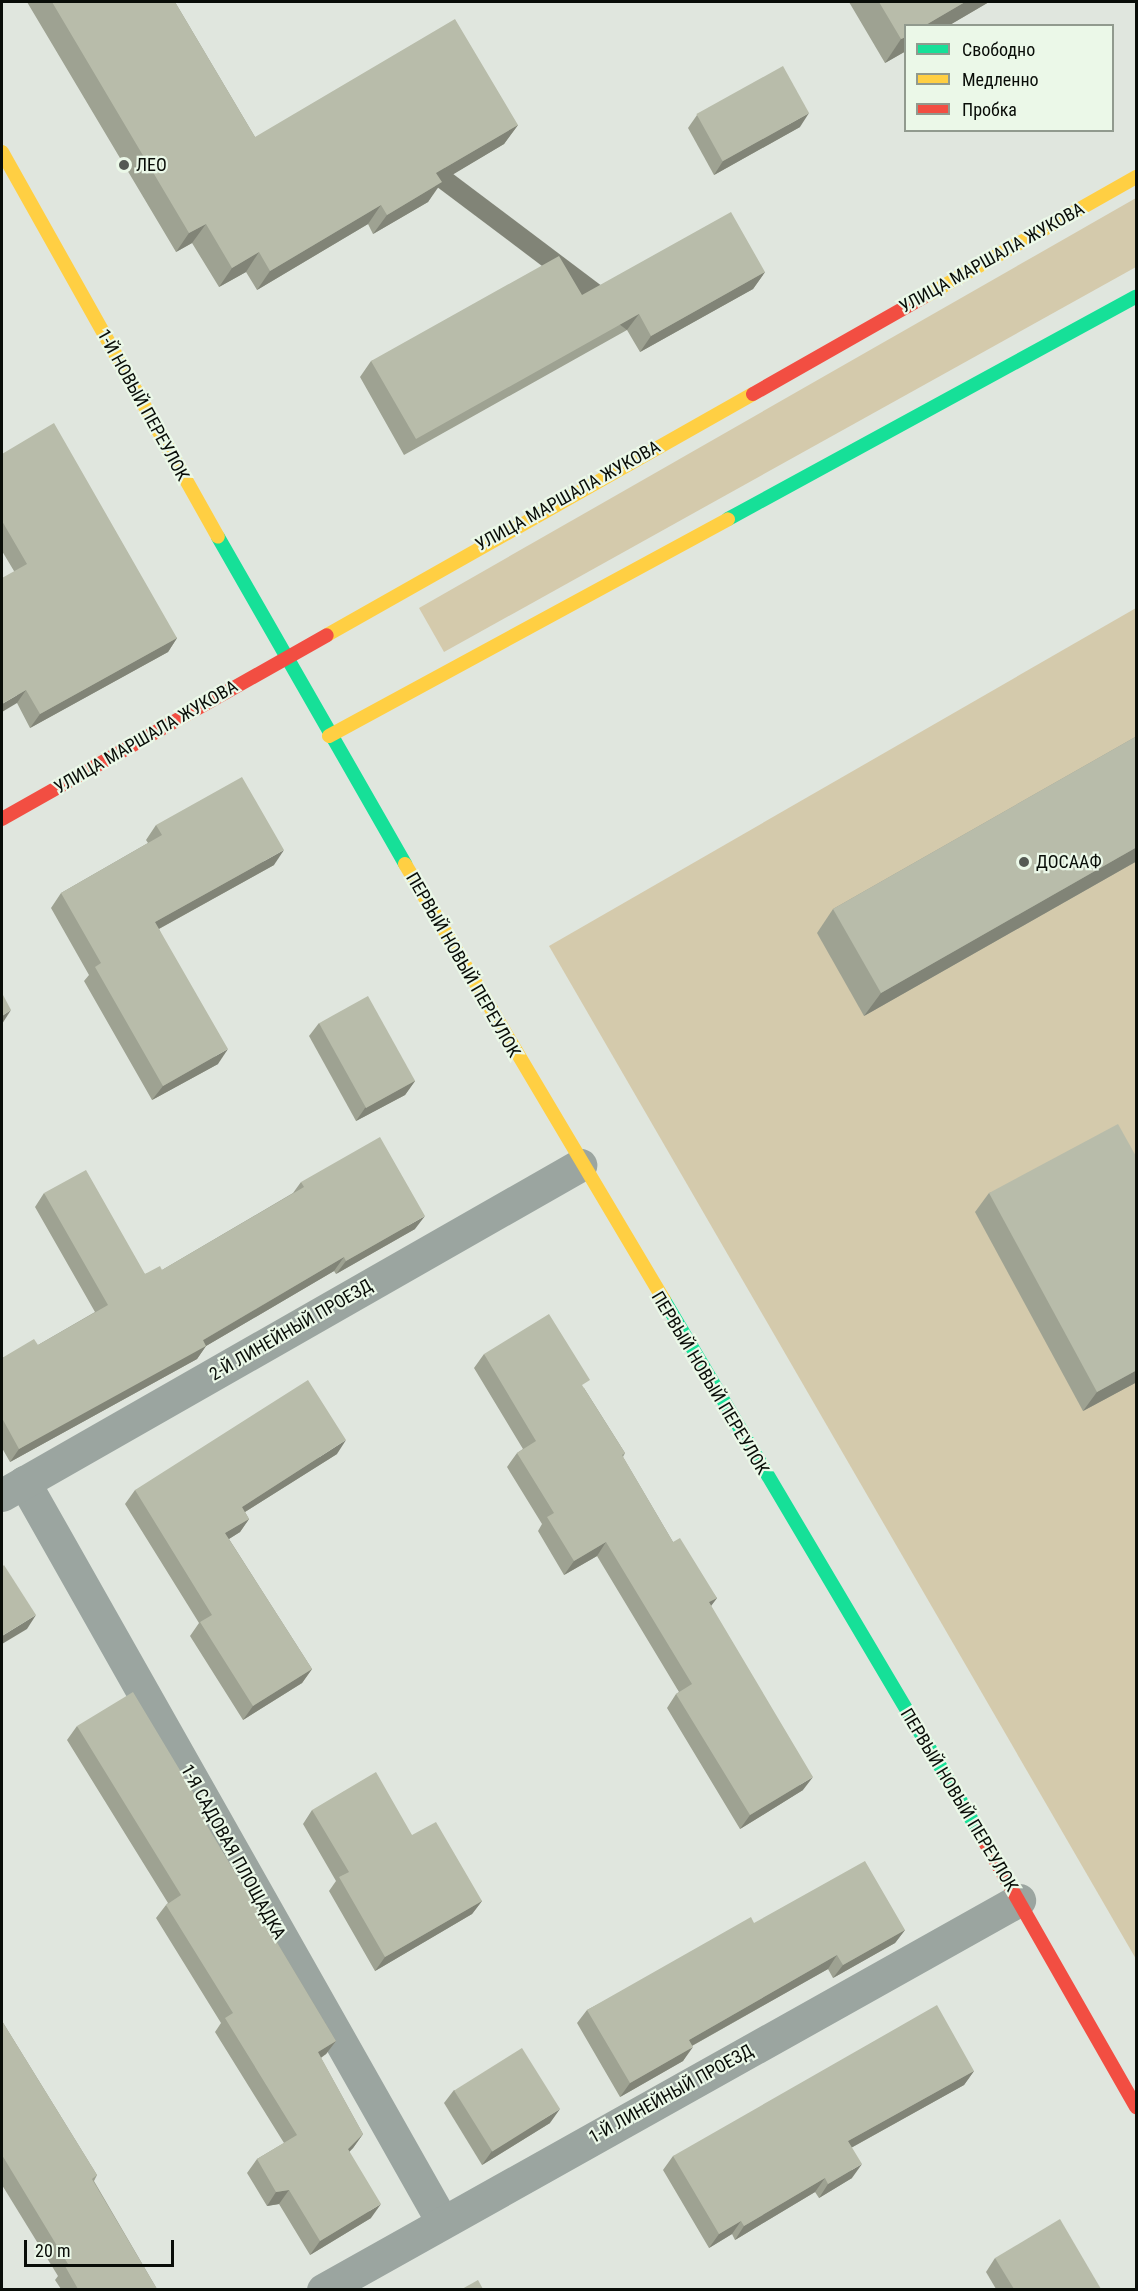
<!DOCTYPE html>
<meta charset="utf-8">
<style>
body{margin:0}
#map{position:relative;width:1138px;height:2291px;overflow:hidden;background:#e0e6de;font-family:"Roboto Condensed",sans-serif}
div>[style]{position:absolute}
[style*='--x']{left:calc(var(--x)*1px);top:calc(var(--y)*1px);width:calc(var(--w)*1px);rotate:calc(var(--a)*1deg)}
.green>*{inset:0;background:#d4caac}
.street>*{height:33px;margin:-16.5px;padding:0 16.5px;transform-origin:16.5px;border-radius:16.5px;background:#9ba5a0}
.fast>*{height:14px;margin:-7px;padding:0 7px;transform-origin:7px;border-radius:7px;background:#16e098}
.slow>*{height:14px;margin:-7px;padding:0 7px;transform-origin:7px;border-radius:7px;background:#ffcf43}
.jam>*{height:14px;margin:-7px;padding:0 7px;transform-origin:7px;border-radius:7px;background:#f24e42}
.wall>*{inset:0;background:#9ea292}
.shaded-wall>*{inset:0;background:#818477;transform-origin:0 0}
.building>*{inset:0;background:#b8bcaa;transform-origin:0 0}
.dots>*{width:16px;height:16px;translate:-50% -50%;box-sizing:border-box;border:3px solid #ebf8e8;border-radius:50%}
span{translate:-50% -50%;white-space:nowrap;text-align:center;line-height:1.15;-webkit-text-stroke:4.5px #ebf8e8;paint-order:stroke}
.poi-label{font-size:18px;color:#090d08}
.left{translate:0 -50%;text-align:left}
.street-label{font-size:18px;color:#090d08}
.frame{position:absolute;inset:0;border:3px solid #090d08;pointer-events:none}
.legend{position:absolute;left:904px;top:24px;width:210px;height:108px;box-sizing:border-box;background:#ebf8e8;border:2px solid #919a8e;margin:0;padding:8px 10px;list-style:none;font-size:18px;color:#090d08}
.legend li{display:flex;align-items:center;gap:12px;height:30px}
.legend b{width:30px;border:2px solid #919a8e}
.scale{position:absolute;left:24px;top:2240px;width:150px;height:27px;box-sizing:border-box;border:3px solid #090d08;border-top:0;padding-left:8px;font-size:18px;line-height:21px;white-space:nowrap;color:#090d08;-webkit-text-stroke:4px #ebf8e8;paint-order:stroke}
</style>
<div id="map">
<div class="green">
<i style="clip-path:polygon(1136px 198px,1136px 267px,444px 652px,419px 608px)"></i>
<i style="clip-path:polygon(1136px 608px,1136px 1959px,549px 946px)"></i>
</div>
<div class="street">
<i style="--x:24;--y:1482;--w:849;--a:60.51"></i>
<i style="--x:2;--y:1495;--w:666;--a:-29.72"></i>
<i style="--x:323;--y:2290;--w:798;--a:-29.26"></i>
</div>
<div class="fast">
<i style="--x:728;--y:519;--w:464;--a:-28.6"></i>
<i style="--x:218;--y:537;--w:377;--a:60.2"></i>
<i style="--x:664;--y:1300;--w:624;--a:59.37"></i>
</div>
<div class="slow">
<i style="--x:2;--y:152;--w:441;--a:60.7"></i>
<i style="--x:924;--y:297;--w:244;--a:-29.5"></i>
<i style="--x:327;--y:635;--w:489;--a:-29.5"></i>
<i style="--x:329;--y:736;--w:454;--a:-28.5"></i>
<i style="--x:405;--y:864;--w:507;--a:59.29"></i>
</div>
<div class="jam">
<i style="--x:753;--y:394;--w:197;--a:-29.6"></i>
<i style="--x:2;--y:819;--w:373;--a:-29.5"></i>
<i style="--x:982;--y:1837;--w:311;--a:60.3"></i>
</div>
<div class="wall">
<i style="clip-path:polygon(27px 2px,175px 2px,255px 137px,518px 125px,504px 144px,441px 181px,428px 202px,373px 234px,368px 224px,257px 290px,246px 272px,219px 287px,192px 243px,176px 252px)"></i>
<i style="clip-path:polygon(849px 2px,989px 2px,948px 26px,906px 26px,906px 51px,885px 63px)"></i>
<i style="clip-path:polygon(697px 115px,800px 127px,714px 175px,688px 128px)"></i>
<i style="clip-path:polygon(765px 272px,753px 289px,640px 352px,627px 330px,404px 455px,360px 377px,371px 361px,582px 295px)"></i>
<i style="clip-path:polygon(2px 454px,177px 638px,168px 652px,30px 728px,17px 703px,14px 571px,2px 551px)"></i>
<i style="clip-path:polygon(1137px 736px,1137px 861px,864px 1016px,817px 933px,833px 909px)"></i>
<i style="clip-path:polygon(156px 825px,274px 865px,159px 929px,218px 1064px,152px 1100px,84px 981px,89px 975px,51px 908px,61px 893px,148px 843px,146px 840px)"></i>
<i style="clip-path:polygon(319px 1023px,415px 1081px,405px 1095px,356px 1121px,309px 1036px)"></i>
<i style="clip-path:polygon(1137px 1158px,1137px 1382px,1083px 1411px,975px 1212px,989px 1193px)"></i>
<i style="clip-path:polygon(301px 1182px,415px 1229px,336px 1274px,334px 1271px,206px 1346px,197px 1359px,10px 1462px,2px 1448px,2px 1358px,38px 1345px,95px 1312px,35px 1207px,44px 1193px,145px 1274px,162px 1270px,293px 1193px)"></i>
<i style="clip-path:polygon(484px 1354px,584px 1388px,625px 1453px,623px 1457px,673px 1542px,717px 1598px,711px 1606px,803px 1790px,740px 1829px,667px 1708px,676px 1694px,679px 1692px,597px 1556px,564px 1575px,538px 1531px,542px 1524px,507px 1467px,517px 1453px,523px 1449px,474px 1368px)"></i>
<i style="clip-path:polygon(337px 1454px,245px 1512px,249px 1519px,240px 1532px,229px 1539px,312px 1669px,302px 1683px,243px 1720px,190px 1636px,199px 1623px,125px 1504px,135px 1490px)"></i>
<i style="clip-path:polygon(77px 1726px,208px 1827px,336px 2041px,326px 2054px,321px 2058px,363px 2134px,353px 2148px,349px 2152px,371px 2218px,310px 2255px,279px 2204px,267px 2206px,247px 2173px,257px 2159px,284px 2143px,215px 2032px,221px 2023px,156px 1918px,166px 1905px,168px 1903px,67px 1740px)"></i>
<i style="clip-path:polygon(312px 1810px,412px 1835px,482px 1901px,472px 1914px,375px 1971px,329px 1891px,336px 1881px,303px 1824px)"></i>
<i style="clip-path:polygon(754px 1923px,905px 1930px,895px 1943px,833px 1978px,828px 1969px,692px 2046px,683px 2061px,620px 2097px,577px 2023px,587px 2010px)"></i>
<i style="clip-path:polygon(2px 2021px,97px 2175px,94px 2181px,157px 2289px,61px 2289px,55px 2280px,58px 2276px,2px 2185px)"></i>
<i style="clip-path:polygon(974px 2071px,964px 2085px,851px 2148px,852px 2178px,819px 2198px,815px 2192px,735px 2240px,732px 2234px,709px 2248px,663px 2170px,673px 2156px)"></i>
<i style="clip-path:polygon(454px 2090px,550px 2123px,482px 2165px,444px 2103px)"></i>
<i style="clip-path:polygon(995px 2258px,1101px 2289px,996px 2289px,986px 2272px)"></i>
</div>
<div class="shaded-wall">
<i style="clip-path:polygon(965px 2px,989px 2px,948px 26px,924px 26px)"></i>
<i style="clip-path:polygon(906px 37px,906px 51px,885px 63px,901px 39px)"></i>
<i style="clip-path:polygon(809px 113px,800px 127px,714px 175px,723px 161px)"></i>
<i style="clip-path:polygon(518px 125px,504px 144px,422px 193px,436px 173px)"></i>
<i style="clip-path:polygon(442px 182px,428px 202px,373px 234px,387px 215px)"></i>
<i style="clip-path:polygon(381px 205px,368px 224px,257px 290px,270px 271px)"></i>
<i style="clip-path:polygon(206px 224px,192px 243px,176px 252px,189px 233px)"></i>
<i style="clip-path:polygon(259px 252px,246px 272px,219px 287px,232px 268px)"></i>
<i style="clip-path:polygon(765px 272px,753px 289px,640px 352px,651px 336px)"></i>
<i style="left:639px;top:314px;width:20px;height:256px;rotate:127deg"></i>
<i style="clip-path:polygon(177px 638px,168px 652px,30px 728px,40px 714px)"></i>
<i style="clip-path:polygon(26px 690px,17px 703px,2px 712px,2px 704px)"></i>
<i style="clip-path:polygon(1137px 847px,1137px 861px,864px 1016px,881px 993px)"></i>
<i style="clip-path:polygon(284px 850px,274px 865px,144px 937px,155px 922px)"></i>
<i style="clip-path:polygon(11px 1010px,2px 1024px,2px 1016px)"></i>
<i style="clip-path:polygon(228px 1049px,218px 1064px,152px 1100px,163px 1086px)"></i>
<i style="clip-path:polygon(415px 1081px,405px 1095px,356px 1121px,365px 1108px)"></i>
<i style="clip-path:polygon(425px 1216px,415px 1229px,336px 1274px,346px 1261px)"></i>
<i style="clip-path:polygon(344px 1257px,334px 1271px,206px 1346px,197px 1359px,10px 1462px,19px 1449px)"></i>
<i style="clip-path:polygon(1137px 1370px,1137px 1382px,1083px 1411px,1097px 1392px)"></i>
<i style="clip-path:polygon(346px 1440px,337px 1454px,232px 1520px,242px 1507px)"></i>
<i style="clip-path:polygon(249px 1519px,240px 1532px,216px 1547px,225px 1533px)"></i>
<i style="clip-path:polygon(606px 1542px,597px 1556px,564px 1575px,574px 1561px)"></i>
<i style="clip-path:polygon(717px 1598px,707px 1611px,709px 1602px)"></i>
<i style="clip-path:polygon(36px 1615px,27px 1629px,2px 1644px,2px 1636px)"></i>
<i style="clip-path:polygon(312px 1669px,302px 1683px,243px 1720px,253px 1706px)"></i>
<i style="clip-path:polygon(813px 1777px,803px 1790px,740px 1829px,750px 1815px)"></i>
<i style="clip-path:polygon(482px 1901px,472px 1914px,375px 1971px,385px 1957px)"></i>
<i style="clip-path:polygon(905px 1930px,895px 1943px,833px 1978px,843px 1965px)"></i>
<i style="clip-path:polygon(837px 1955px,828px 1969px,679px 2053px,689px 2040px)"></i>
<i style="clip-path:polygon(336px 2041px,326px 2054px,308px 2066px,318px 2052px)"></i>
<i style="clip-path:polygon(693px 2047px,683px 2061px,620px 2097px,630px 2083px)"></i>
<i style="clip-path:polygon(974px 2071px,964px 2085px,838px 2155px,848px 2141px)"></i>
<i style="clip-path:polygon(560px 2109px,550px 2123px,482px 2165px,492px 2151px)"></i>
<i style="clip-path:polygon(363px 2134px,353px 2148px,338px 2163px,348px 2149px)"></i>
<i style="clip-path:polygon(862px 2164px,852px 2178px,819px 2198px,828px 2184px)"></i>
<i style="clip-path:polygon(825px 2178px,815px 2192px,735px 2240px,744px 2226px)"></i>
<i style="clip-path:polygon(289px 2190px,279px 2204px,267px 2206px,276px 2192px)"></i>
<i style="clip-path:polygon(381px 2204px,371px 2218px,310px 2255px,320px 2241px)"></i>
<i style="clip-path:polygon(741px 2221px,732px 2234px,709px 2248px,719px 2234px)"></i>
</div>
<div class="building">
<i style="clip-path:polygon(52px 2px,175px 2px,255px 137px,455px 19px,518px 125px,436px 173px,442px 182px,387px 215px,381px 205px,270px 271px,259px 252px,232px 268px,206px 224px,189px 233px)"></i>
<i style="clip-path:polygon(879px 2px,965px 2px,924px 26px,906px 26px,906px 37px,901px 39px)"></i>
<i style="left:783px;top:66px;width:54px;height:99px;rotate:61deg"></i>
<i style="clip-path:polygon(731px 212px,765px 272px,651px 336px,639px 314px,416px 439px,371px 361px,559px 256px,582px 295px)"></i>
<i style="clip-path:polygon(54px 423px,177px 638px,40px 714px,26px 690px,2px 704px,2px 578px,27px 564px,2px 521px,2px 454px)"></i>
<i style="clip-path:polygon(1137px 736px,1137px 847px,881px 993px,833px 909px)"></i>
<i style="clip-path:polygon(242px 777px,284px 850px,155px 922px,228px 1049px,163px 1086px,95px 967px,101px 963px,61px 893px,162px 835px,156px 825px)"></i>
<i style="clip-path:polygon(2px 993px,11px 1010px,2px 1016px)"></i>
<i style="left:368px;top:996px;width:97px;height:56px;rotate:61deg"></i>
<i style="clip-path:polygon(1118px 1124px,1137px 1158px,1137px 1370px,1097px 1392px,989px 1193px)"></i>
<i style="clip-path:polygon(380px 1137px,425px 1216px,346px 1261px,344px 1257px,203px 1340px,206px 1346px,19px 1449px,2px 1418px,2px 1358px,34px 1339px,38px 1345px,108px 1305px,44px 1193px,86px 1170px,145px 1274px,160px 1266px,162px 1270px,304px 1187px,301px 1182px)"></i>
<i style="clip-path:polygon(549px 1314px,590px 1380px,582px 1385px,625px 1453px,622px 1455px,673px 1542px,680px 1538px,717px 1598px,709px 1602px,813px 1777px,750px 1815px,676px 1694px,692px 1684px,606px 1542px,574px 1561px,547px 1517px,554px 1513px,517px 1453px,536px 1441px,484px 1354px)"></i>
<i style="clip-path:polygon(308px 1380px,346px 1440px,242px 1507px,249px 1519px,225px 1533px,312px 1669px,253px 1706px,200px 1622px,212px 1615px,135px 1490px)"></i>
<i style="clip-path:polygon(4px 1565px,36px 1615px,2px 1636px,2px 1567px)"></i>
<i style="clip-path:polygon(133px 1692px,211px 1822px,206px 1824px,336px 2041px,318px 2052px,363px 2134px,348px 2149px,381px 2204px,320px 2241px,289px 2190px,276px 2192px,257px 2159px,297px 2135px,225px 2018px,233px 2013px,166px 1905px,181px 1895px,77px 1726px)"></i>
<i style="clip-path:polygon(376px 1772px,412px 1835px,436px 1822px,482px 1901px,385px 1957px,339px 1877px,349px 1872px,312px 1810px)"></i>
<i style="clip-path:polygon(865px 1861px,905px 1930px,843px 1965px,837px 1955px,689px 2040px,693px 2047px,630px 2083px,587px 2010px,751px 1917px,754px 1923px)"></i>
<i style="clip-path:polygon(937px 2005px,974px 2071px,848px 2141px,862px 2164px,828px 2184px,825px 2178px,744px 2226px,741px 2221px,719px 2234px,673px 2156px)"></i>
<i style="clip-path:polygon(2px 2021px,97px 2175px,92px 2179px,157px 2289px,78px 2289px,65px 2266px,68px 2264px,2px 2155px)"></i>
<i style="left:522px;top:2048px;width:72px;height:80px;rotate:58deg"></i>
<i style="clip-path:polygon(1060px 2219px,1101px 2289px,1014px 2289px,995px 2258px)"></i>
<i style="clip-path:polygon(478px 2280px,483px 2289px,462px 2289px)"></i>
</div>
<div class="dots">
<i style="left:124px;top:165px;background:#545953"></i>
<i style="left:1024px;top:862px;background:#545953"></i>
</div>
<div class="poi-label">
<span class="left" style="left:136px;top:165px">ЛЕО</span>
<span class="left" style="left:1036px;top:862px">ДОСААФ</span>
</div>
<div class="street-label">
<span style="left:992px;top:258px;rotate:-29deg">УЛИЦА МАРШАЛА ЖУКОВА</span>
<span style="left:143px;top:405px;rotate:61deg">1-Й НОВЫЙ ПЕРЕУЛОК</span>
<span style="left:568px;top:496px;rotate:-29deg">УЛИЦА МАРШАЛА ЖУКОВА</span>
<span style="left:146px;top:737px;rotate:-30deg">УЛИЦА МАРШАЛА ЖУКОВА</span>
<span style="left:463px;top:965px;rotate:60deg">ПЕРВЫЙ НОВЫЙ ПЕРЕУЛОК</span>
<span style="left:291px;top:1330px;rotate:-30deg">2-Й ЛИНЕЙНЫЙ ПРОЕЗД</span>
<span style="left:710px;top:1383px;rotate:59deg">ПЕРВЫЙ НОВЫЙ ПЕРЕУЛОК</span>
<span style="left:959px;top:1800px;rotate:59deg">ПЕРВЫЙ НОВЫЙ ПЕРЕУЛОК</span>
<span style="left:233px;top:1852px;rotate:61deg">1-Я САДОВАЯ ПЛОЩАДКА</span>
<span style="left:671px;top:2094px;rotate:-29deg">1-Й ЛИНЕЙНЫЙ ПРОЕЗД</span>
</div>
<div class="frame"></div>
<ul class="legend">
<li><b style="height:8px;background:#16e098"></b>Свободно</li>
<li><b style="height:8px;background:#ffcf43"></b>Медленно</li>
<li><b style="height:8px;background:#f24e42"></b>Пробка</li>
</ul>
<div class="scale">20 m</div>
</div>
